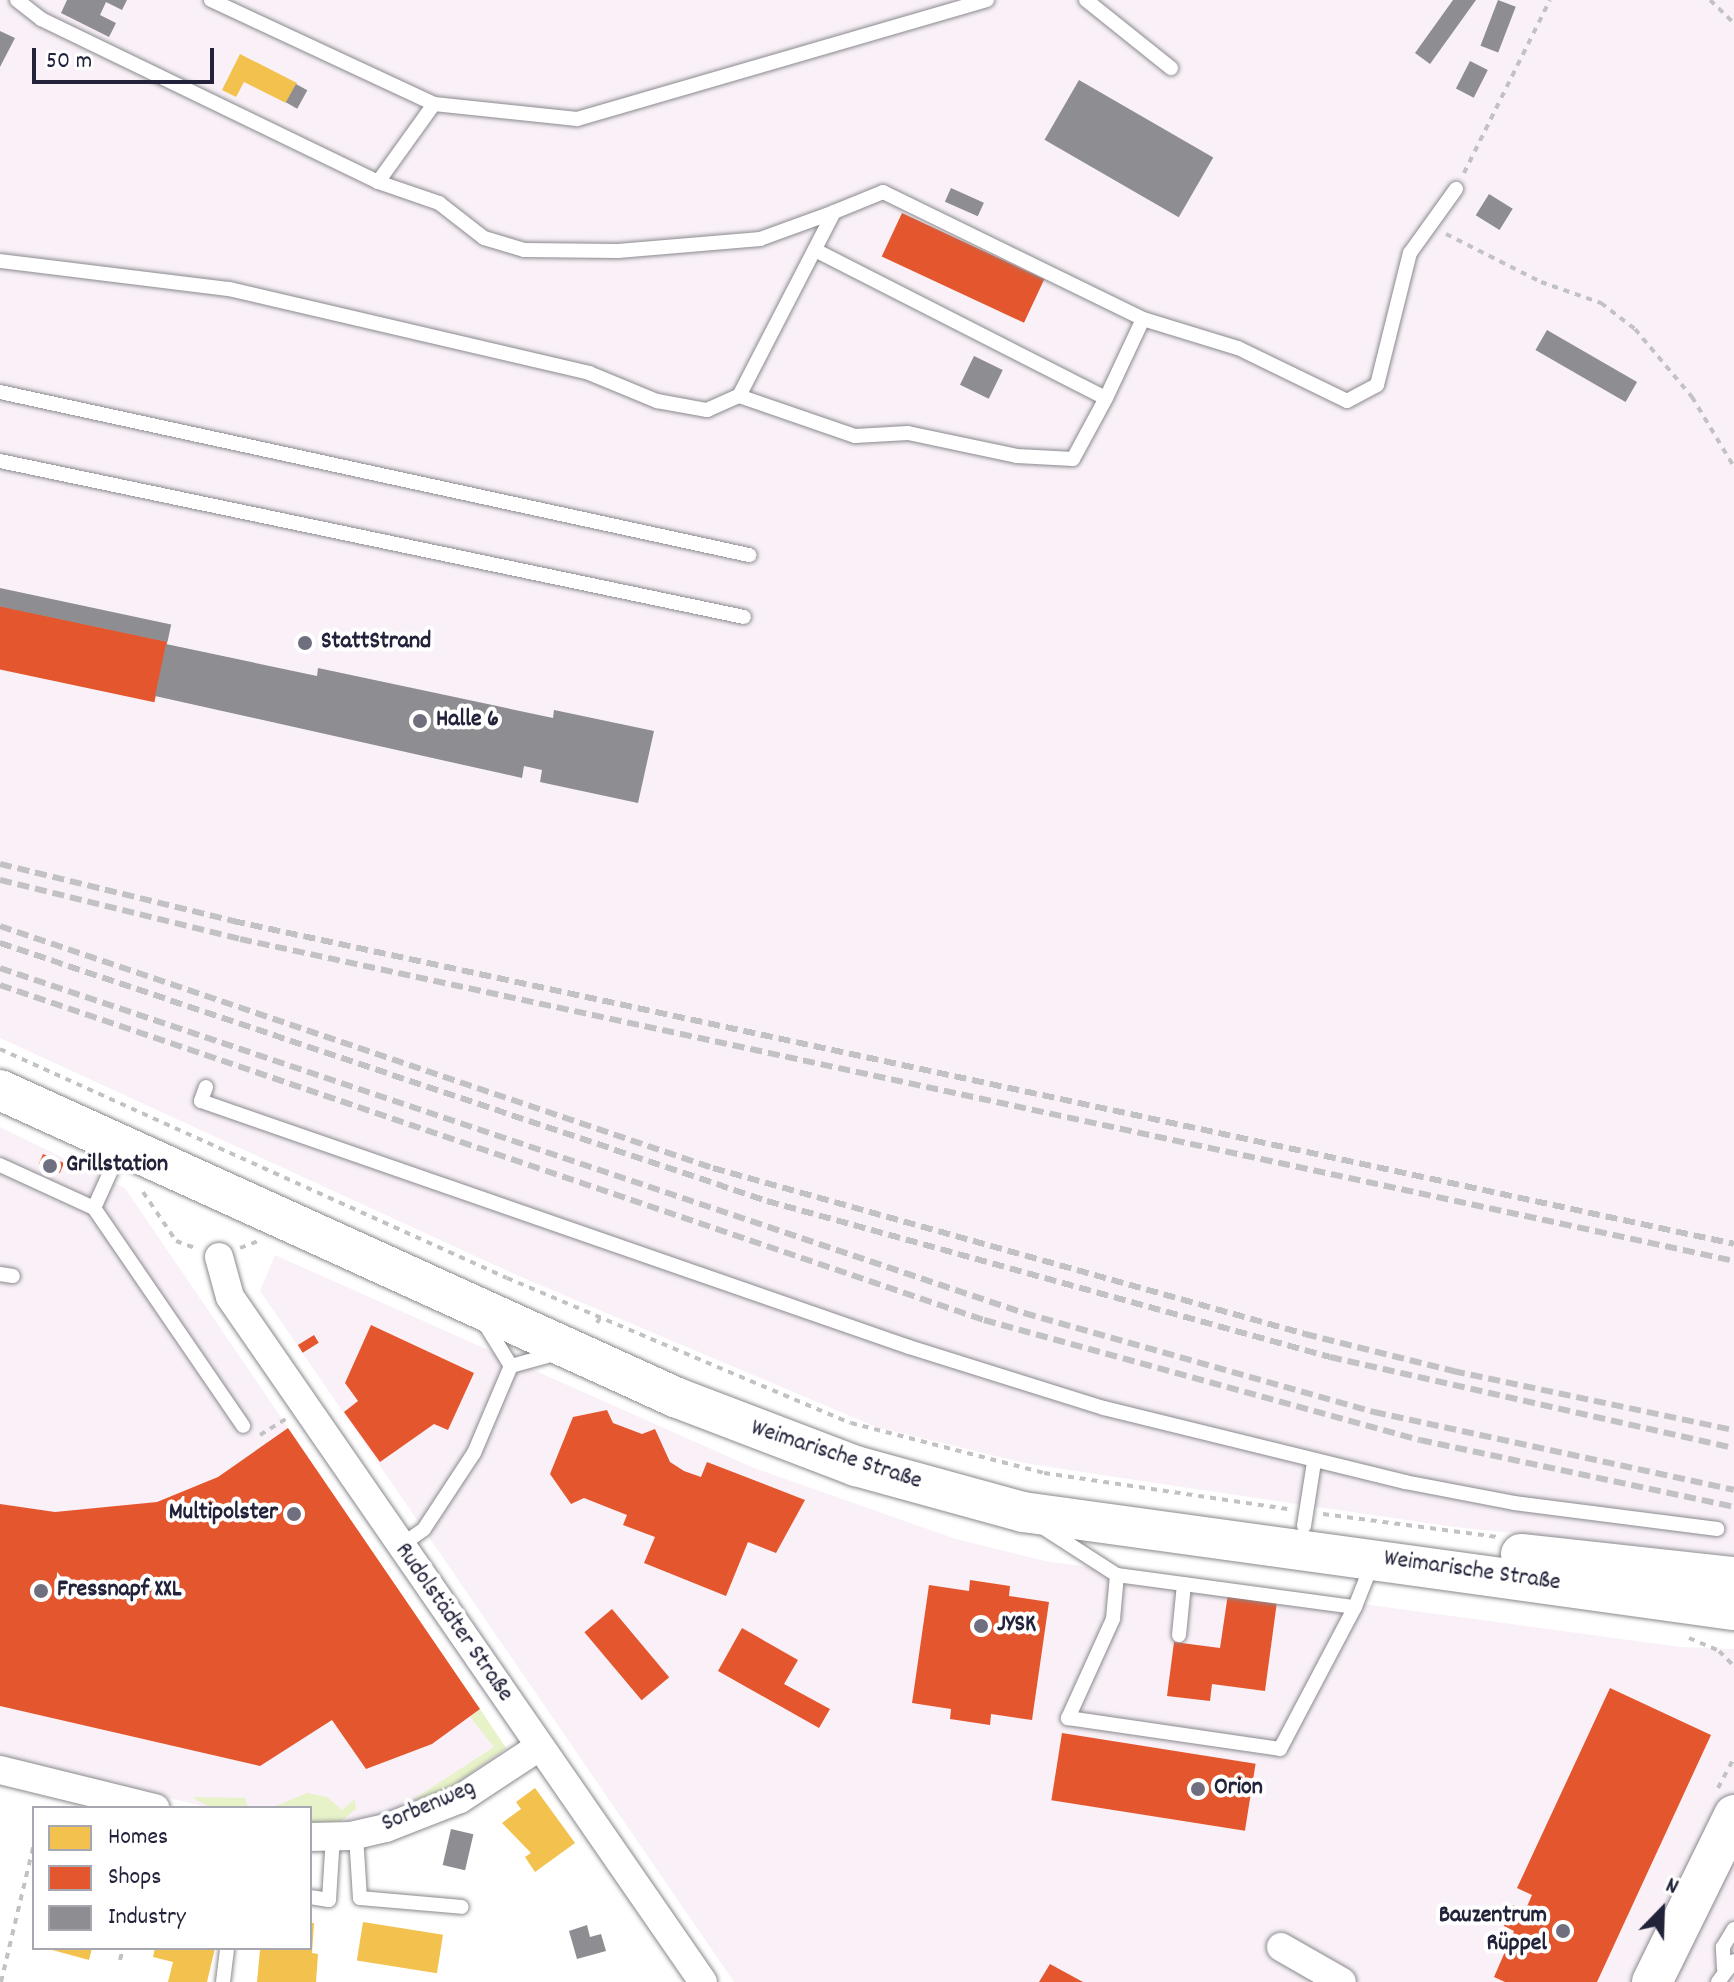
<!DOCTYPE html>
<meta charset="utf-8">
<style>
body{margin:0}
#map{position:relative;width:1734px;height:1982px;overflow:hidden;background:#fff;font-family:Dekko,sans-serif}
div>[style]{position:absolute}
[style*='--x']{left:calc(var(--x)*1px);top:calc(var(--y)*1px);width:calc(var(--w)*1px);rotate:calc(var(--a)*1deg)}
.built>*{inset:0;background:#f9f1f7}
.green>*{inset:0;background:#e7f2c8}
.homes>*{inset:0;background:#f2c14e;transform-origin:0 0}
.shops>*{inset:0;background:#e4572e;transform-origin:0 0}
.industry>*{inset:0;background:#8d8d92;transform-origin:0 0}
.path>*{height:4px;margin-top:-2px;transform-origin:0;background:repeating-linear-gradient(90deg,#c2c2c4 0 6px,transparent 0 12px)}
.roads{filter:drop-shadow(0 0 2px #8a8a8f) drop-shadow(0 0 2px #8a8a8f)}
.lane>*{height:14px;margin:-7px;padding:0 7px;transform-origin:7px;border-radius:7px;background:#fff}
.street>*{height:28px;margin:-14px;padding:0 14px;transform-origin:14px;border-radius:14px;background:#fff}
.secondary>*{height:40px;margin:-20px;padding:0 20px;transform-origin:20px;border-radius:20px;background:#fff}
.rail>*{height:6px;margin-top:-3px;transform-origin:0;background:repeating-linear-gradient(90deg,#c2c2c4 0 12px,transparent 0 18px)}
.dots>*{width:22px;height:22px;translate:-50% -50%;box-sizing:border-box;border:4px solid #fff;border-radius:50%}
span{translate:-50% -50%;white-space:nowrap;text-align:center;line-height:1.15;-webkit-text-stroke:8px #fff;paint-order:stroke}
.poi-label{font-size:24px;color:#22223b;font-weight:700}
.left{translate:0 -50%;text-align:left}
.right{translate:-100% -50%;text-align:right}
.street-label{font-size:24px;color:#22223b}
.legend{position:absolute;left:32px;top:1806px;width:280px;height:144px;box-sizing:border-box;background:#fff;border:2px solid #a7a7b1;margin:0;padding:10px 14px;list-style:none;font-size:24px;color:#22223b}
.legend li{display:flex;align-items:center;gap:16px;height:40px}
.legend b{width:40px;border:2px solid #a7a7b1}
.north{position:absolute;left:1622px;top:1870px;width:80px;height:80px;-webkit-text-stroke:6px #fff;paint-order:stroke;rotate:23deg;font-size:22px;font-weight:700;line-height:32px;text-align:center;color:#22223b}
.north::after{content:'';display:block;margin:auto;width:28px;height:36px;background:#22223b;clip-path:polygon(50% 0,100% 100%,50% 72%,0 100%)}
.scale{position:absolute;left:32px;top:48px;width:182px;height:36px;box-sizing:border-box;border:4px solid #22223b;border-top:0;padding-left:10px;font-size:24px;line-height:28px;white-space:nowrap;color:#22223b;-webkit-text-stroke:6px #fff;paint-order:stroke}
</style>
<div id="map">
<div class="built">
<i style="clip-path:polygon(0 0,1734px 0,1734px 1555px,1454px 1527px,1128px 1479px,1024px 1463px,876px 1427px,514px 1274px,0 1038px)"></i>
<i style="clip-path:polygon(0 1127px,125px 1188px,506px 1748px,496px 1758px,426px 1800px,374px 1817px,320px 1823px,310px 1823px,310px 1808px,211px 1808px,0 1758px)"></i>
<i style="clip-path:polygon(275px 1255px,754px 1468px,956px 1539px,1045px 1561px,1681px 1647px,1734px 1649px,1734px 1982px,734px 1982px,260px 1291px)"></i>
</div>
<div class="green">
<i style="clip-path:polygon(480px 1709px,506px 1748px,447px 1790px,411px 1801px,494px 1747px,470px 1717px)"></i>
<i style="clip-path:polygon(307px 1793px,327px 1797px,342px 1810px,355px 1799px,356px 1809px,340px 1822px,310px 1823px,310px 1808px,271px 1808px)"></i>
<i style="clip-path:polygon(192px 1797px,245px 1798px,248px 1808px,211px 1808px)"></i>
</div>
<div class="homes">
<i style="clip-path:polygon(240px 54px,297px 83px,286px 103px,244px 82px,236px 97px,222px 90px)"></i>
<i style="clip-path:polygon(535px 1788px,575px 1843px,535px 1872px,525px 1857px,531px 1853px,502px 1823px,521px 1809px,516px 1802px)"></i>
<i style="left:363px;top:1922px;width:81px;height:39px;rotate:9deg"></i>
<i style="clip-path:polygon(310px 1923px,314px 1923px,312px 1953px,318px 1954px,316px 1982px,257px 1982px,260px 1950px,310px 1948px)"></i>
<i style="clip-path:polygon(45px 1948px,92px 1948px,89px 1960px)"></i>
<i style="clip-path:polygon(155px 1948px,215px 1948px,207px 1982px,168px 1982px,173px 1962px,153px 1957px)"></i>
</div>
<div class="shops">
<i style="left:902px;top:213px;width:157px;height:48px;rotate:25deg"></i>
<i style="left:0;top:606px;width:171px;height:62px;rotate:12deg"></i>
<i style="left:43px;top:1154px;width:23px;height:11px;rotate:23deg"></i>
<i style="clip-path:polygon(371px 1325px,474px 1373px,448px 1430px,434px 1424px,380px 1462px,344px 1412px,358px 1401px,345px 1383px)"></i>
<i style="left:314px;top:1335px;width:9px;height:19px;rotate:58deg"></i>
<i style="clip-path:polygon(607px 1410px,613px 1423px,642px 1434px,655px 1429px,670px 1462px,684px 1471px,701px 1477px,707px 1462px,805px 1500px,776px 1553px,748px 1542px,726px 1596px,644px 1563px,655px 1537px,623px 1525px,627px 1515px,584px 1498px,571px 1504px,550px 1474px,573px 1417px)"></i>
<i style="clip-path:polygon(288px 1428px,480px 1709px,432px 1744px,366px 1769px,332px 1720px,260px 1766px,0 1706px,0 1504px,55px 1512px,157px 1502px,218px 1477px)"></i>
<i style="clip-path:polygon(970px 1580px,1010px 1586px,1009px 1596px,1049px 1602px,1032px 1720px,991px 1714px,990px 1725px,950px 1719px,951px 1709px,912px 1703px,929px 1585px,969px 1591px)"></i>
<i style="clip-path:polygon(1229px 1587px,1278px 1594px,1265px 1691px,1212px 1684px,1210px 1701px,1167px 1696px,1174px 1642px,1220px 1648px)"></i>
<i style="left:612px;top:1609px;width:89px;height:36px;rotate:50deg"></i>
<i style="clip-path:polygon(742px 1628px,798px 1660px,784px 1684px,830px 1709px,819px 1728px,718px 1671px)"></i>
<i style="clip-path:polygon(1610px 1688px,1711px 1735px,1597px 1982px,1505px 1982px,1494px 1977px,1514px 1931px,1504px 1926px,1513px 1905px,1525px 1911px,1532px 1895px,1517px 1888px)"></i>
<i style="left:1062px;top:1733px;width:196px;height:68px;rotate:9deg"></i>
<i style="clip-path:polygon(1050px 1964px,1083px 1982px,1039px 1982px)"></i>
</div>
<div class="industry">
<i style="clip-path:polygon(67px 0,127px 0,122px 10px,106px 2px,100px 15px,116px 23px,109px 37px,61px 13px)"></i>
<i style="clip-path:polygon(1453px 0,1476px 0,1430px 64px,1415px 53px)"></i>
<i style="left:1498px;top:0;width:19px;height:49px;rotate:21deg"></i>
<i style="clip-path:polygon(0 31px,15px 38px,0 67px)"></i>
<i style="left:1470px;top:61px;width:20px;height:31px;rotate:27deg"></i>
<i style="left:1079px;top:80px;width:155px;height:69px;rotate:30deg"></i>
<i style="left:296px;top:84px;width:13px;height:21px;rotate:29deg"></i>
<i style="left:951px;top:188px;width:36px;height:15px;rotate:24deg"></i>
<i style="left:1489px;top:194px;width:28px;height:25px;rotate:32deg"></i>
<i style="left:1547px;top:330px;width:104px;height:23px;rotate:30deg"></i>
<i style="left:974px;top:356px;width:32px;height:32px;rotate:26deg"></i>
<i style="left:0;top:588px;width:175px;height:18px;rotate:12deg"></i>
<i style="clip-path:polygon(166px 644px,317px 676px,318px 668px,553px 718px,554px 710px,654px 731px,638px 803px,540px 782px,542px 770px,524px 766px,522px 778px,155px 696px)"></i>
<i style="left:451px;top:1829px;width:23px;height:37px;rotate:13deg"></i>
<i style="clip-path:polygon(587px 1925px,590px 1937px,601px 1934px,606px 1951px,577px 1959px,569px 1931px)"></i>
</div>
<div class="path">
<i style="--x:1710;--y:0;--w:33;--a:44"></i>
<i style="--x:1464;--y:173;--w:193;--a:-63.6"></i>
<i style="--x:1446;--y:234;--w:106;--a:26.8"></i>
<i style="--x:1541;--y:282;--w:64;--a:19.3"></i>
<i style="--x:1601;--y:303;--w:43;--a:37.4"></i>
<i style="--x:1635;--y:329;--w:89;--a:50"></i>
<i style="--x:1692;--y:397;--w:82;--a:59"></i>
<i style="--x:0;--y:1049;--w:556;--a:24.31"></i>
<i style="--x:507;--y:1278;--w:373;--a:22.9"></i>
<i style="--x:851;--y:1423;--w:199;--a:14.5"></i>
<i style="--x:1044;--y:1473;--w:246;--a:8.4"></i>
<i style="--x:143;--y:1192;--w:59;--a:56"></i>
<i style="--x:176;--y:1241;--w:20;--a:20"></i>
<i style="--x:240;--y:1248;--w:19;--a:-21"></i>
<i style="--x:597;--y:1323;--w:8;--a:-60"></i>
<i style="--x:260;--y:1435;--w:31;--a:-32"></i>
<i style="--x:1323;--y:1514;--w:176;--a:7.5"></i>
<i style="--x:1689;--y:1638;--w:33;--a:23"></i>
<i style="--x:1719;--y:1651;--w:21;--a:45"></i>
<i style="--x:1718;--y:1788;--w:34;--a:-62"></i>
<i style="--x:120;--y:1960;--w:12;--a:-76"></i>
<i style="--x:1;--y:1982;--w:143;--a:-76.6"></i>
</div>
<div class="roads">
<div class="lane">
<i style="--x:17;--y:0;--w:31;--a:38"></i>
<i style="--x:41;--y:19;--w:374;--a:25.8"></i>
<i style="--x:378;--y:182;--w:65;--a:19"></i>
<i style="--x:439;--y:203;--w:57;--a:37.9"></i>
<i style="--x:484;--y:238;--w:42;--a:16.7"></i>
<i style="--x:524;--y:250;--w:94;--a:0.6"></i>
<i style="--x:618;--y:251;--w:143;--a:-4.8"></i>
<i style="--x:760;--y:239;--w:79;--a:-20"></i>
<i style="--x:211;--y:0;--w:246;--a:25"></i>
<i style="--x:434;--y:104;--w:96;--a:125.7"></i>
<i style="--x:1086;--y:0;--w:109;--a:38.7"></i>
<i style="--x:434;--y:104;--w:144;--a:6"></i>
<i style="--x:577;--y:119;--w:427;--a:-16.2"></i>
<i style="--x:815;--y:250;--w:326;--a:27"></i>
<i style="--x:1106;--y:398;--w:87;--a:-64.9"></i>
<i style="--x:0;--y:261;--w:231;--a:7"></i>
<i style="--x:229;--y:289;--w:370;--a:13.1"></i>
<i style="--x:589;--y:373;--w:74;--a:22.4"></i>
<i style="--x:657;--y:401;--w:51;--a:10.2"></i>
<i style="--x:707;--y:410;--w:35;--a:-24"></i>
<i style="--x:739;--y:396;--w:207;--a:-62.7"></i>
<i style="--x:834;--y:212;--w:53;--a:-22.2"></i>
<i style="--x:883;--y:192;--w:289;--a:26"></i>
<i style="--x:1143;--y:319;--w:99;--a:17"></i>
<i style="--x:1238;--y:348;--w:121;--a:25.9"></i>
<i style="--x:1347;--y:401;--w:34;--a:-28"></i>
<i style="--x:1377;--y:385;--w:136;--a:-76"></i>
<i style="--x:1410;--y:253;--w:79;--a:-54.3"></i>
<i style="--x:0;--y:392;--w:767;--a:12.28"></i>
<i style="--x:739;--y:396;--w:123;--a:19"></i>
<i style="--x:855;--y:436;--w:53;--a:-3.2"></i>
<i style="--x:908;--y:433;--w:111;--a:11.9"></i>
<i style="--x:1017;--y:456;--w:56;--a:3.1"></i>
<i style="--x:1073;--y:459;--w:69;--a:-61.6"></i>
<i style="--x:0;--y:461;--w:760;--a:11.84"></i>
<i style="--x:206;--y:1087;--w:15;--a:110"></i>
<i style="--x:201;--y:1101;--w:750;--a:19.16"></i>
<i style="--x:909;--y:1347;--w:204;--a:17.4"></i>
<i style="--x:1104;--y:1408;--w:310;--a:13.8"></i>
<i style="--x:1405;--y:1482;--w:111;--a:10.9"></i>
<i style="--x:1514;--y:1503;--w:205;--a:7.3"></i>
<i style="--x:0;--y:1165;--w:103;--a:24.6"></i>
<i style="--x:94;--y:1208;--w:264;--a:55.6"></i>
<i style="--x:94;--y:1208;--w:68;--a:-65.7"></i>
<i style="--x:0;--y:1274;--w:13;--a:9"></i>
<i style="--x:482;--y:1319;--w:55;--a:58.3"></i>
<i style="--x:1039;--y:1525;--w:93;--a:32.7"></i>
<i style="--x:1117;--y:1575;--w:240;--a:7.7"></i>
<i style="--x:1355;--y:1607;--w:46;--a:-68.4"></i>
<i style="--x:1304;--y:1526;--w:65;--a:-81.1"></i>
<i style="--x:400;--y:1546;--w:29;--a:-35"></i>
<i style="--x:424;--y:1529;--w:91;--a:-56.7"></i>
<i style="--x:474;--y:1453;--w:95;--a:-67"></i>
<i style="--x:511;--y:1366;--w:49;--a:-15.5"></i>
<i style="--x:1117;--y:1575;--w:44;--a:95.2"></i>
<i style="--x:1113;--y:1619;--w:109;--a:114.4"></i>
<i style="--x:1068;--y:1718;--w:214;--a:8.3"></i>
<i style="--x:1280;--y:1749;--w:161;--a:-62.2"></i>
<i style="--x:1179;--y:1635;--w:51;--a:-84.4"></i>
<i style="--x:356;--y:1835;--w:63;--a:86.4"></i>
<i style="--x:360;--y:1898;--w:102;--a:5"></i>
<i style="--x:310;--y:1897;--w:19;--a:9"></i>
<i style="--x:329;--y:1900;--w:64;--a:-86.4"></i>
<i style="--x:1724;--y:1969;--w:22;--a:-93"></i>
<i style="--x:1723;--y:1947;--w:21;--a:-59"></i>
<i style="--x:223;--y:1982;--w:34;--a:-83"></i>
<i style="--x:1718;--y:1982;--w:26;--a:-53"></i>
</div>
<div class="street">
<i style="--x:219;--y:1257;--w:41;--a:74.6"></i>
<i style="--x:230;--y:1297;--w:832;--a:55.37"></i>
<i style="--x:0;--y:1770;--w:160;--a:13.8"></i>
<i style="--x:310;--y:1837;--w:41;--a:-1.4"></i>
<i style="--x:351;--y:1836;--w:36;--a:-13"></i>
<i style="--x:386;--y:1828;--w:79;--a:-21.4"></i>
<i style="--x:460;--y:1799;--w:95;--a:-33.4"></i>
<i style="--x:1281;--y:1947;--w:70;--a:29.8"></i>
</div>
<div class="secondary">
<i style="--x:0;--y:1090;--w:742;--a:24.46"></i>
<i style="--x:675;--y:1397;--w:194;--a:20.9"></i>
<i style="--x:856;--y:1466;--w:173;--a:15.4"></i>
<i style="--x:1023;--y:1512;--w:718;--a:7.85"></i>
<i style="--x:1521;--y:1554;--w:214;--a:6.2"></i>
<i style="--x:1652;--y:1982;--w:186;--a:-63.8"></i>
</div>
</div>
<div class="rail">
<i style="--x:0;--y:864;--w:240;--a:13.7"></i>
<i style="--x:233;--y:921;--w:1535;--a:12.14"></i>
<i style="--x:0;--y:880;--w:247;--a:13.8"></i>
<i style="--x:240;--y:939;--w:1528;--a:12.16"></i>
<i style="--x:0;--y:926;--w:753;--a:18.75"></i>
<i style="--x:713;--y:1168;--w:615;--a:15.66"></i>
<i style="--x:1305;--y:1334;--w:153;--a:14"></i>
<i style="--x:1453;--y:1371;--w:287;--a:11.9"></i>
<i style="--x:0;--y:943;--w:809;--a:18.59"></i>
<i style="--x:767;--y:1201;--w:584;--a:15.49"></i>
<i style="--x:1330;--y:1357;--w:414;--a:12.7"></i>
<i style="--x:0;--y:968;--w:1081;--a:18.62"></i>
<i style="--x:1024;--y:1313;--w:364;--a:15.8"></i>
<i style="--x:1374;--y:1412;--w:368;--a:12.2"></i>
<i style="--x:0;--y:985;--w:1039;--a:18.8"></i>
<i style="--x:984;--y:1320;--w:452;--a:15.4"></i>
<i style="--x:1420;--y:1440;--w:321;--a:12"></i>
</div>
<div class="dots">
<i style="left:305px;top:643px;background:#6f6f80"></i>
<i style="left:420px;top:721px;background:#6f6f80"></i>
<i style="left:50px;top:1166px;background:#6f6f80"></i>
<i style="left:294px;top:1514px;background:#6f6f80"></i>
<i style="left:41px;top:1591px;background:#6f6f80"></i>
<i style="left:981px;top:1626px;background:#6f6f80"></i>
<i style="left:1198px;top:1789px;background:#6f6f80"></i>
<i style="left:1563px;top:1931px;background:#6f6f80"></i>
</div>
<div class="poi-label">
<span class="left" style="left:321px;top:643px">StattStrand</span>
<span class="left" style="left:436px;top:721px">Halle 6</span>
<span class="left" style="left:66px;top:1166px">Grillstation</span>
<span class="right" style="left:278px;top:1514px">Multipolster</span>
<span class="left" style="left:57px;top:1591px">Fressnapf XXL</span>
<span class="left" style="left:997px;top:1626px">JYSK</span>
<span class="left" style="left:1214px;top:1789px">Orion</span>
<span class="right" style="left:1547px;top:1931px">Bauzentrum<br>Rüppel</span>
</div>
<div class="street-label">
<span style="left:836px;top:1456px;rotate:18deg">Weimarische Straße</span>
<span style="left:1472px;top:1572px;rotate:8deg">Weimarische Straße</span>
<span style="left:453px;top:1623px;rotate:55deg">Rudolstädter Straße</span>
<span style="left:429px;top:1807px;rotate:-23deg">Sorbenweg</span>
</div>
<ul class="legend">
<li><b style="height:22px;background:#f2c14e"></b>Homes</li>
<li><b style="height:22px;background:#e4572e"></b>Shops</li>
<li><b style="height:22px;background:#8d8d92"></b>Industry</li>
</ul>
<div class="north">N</div>
<div class="scale">50 m</div>
</div>
